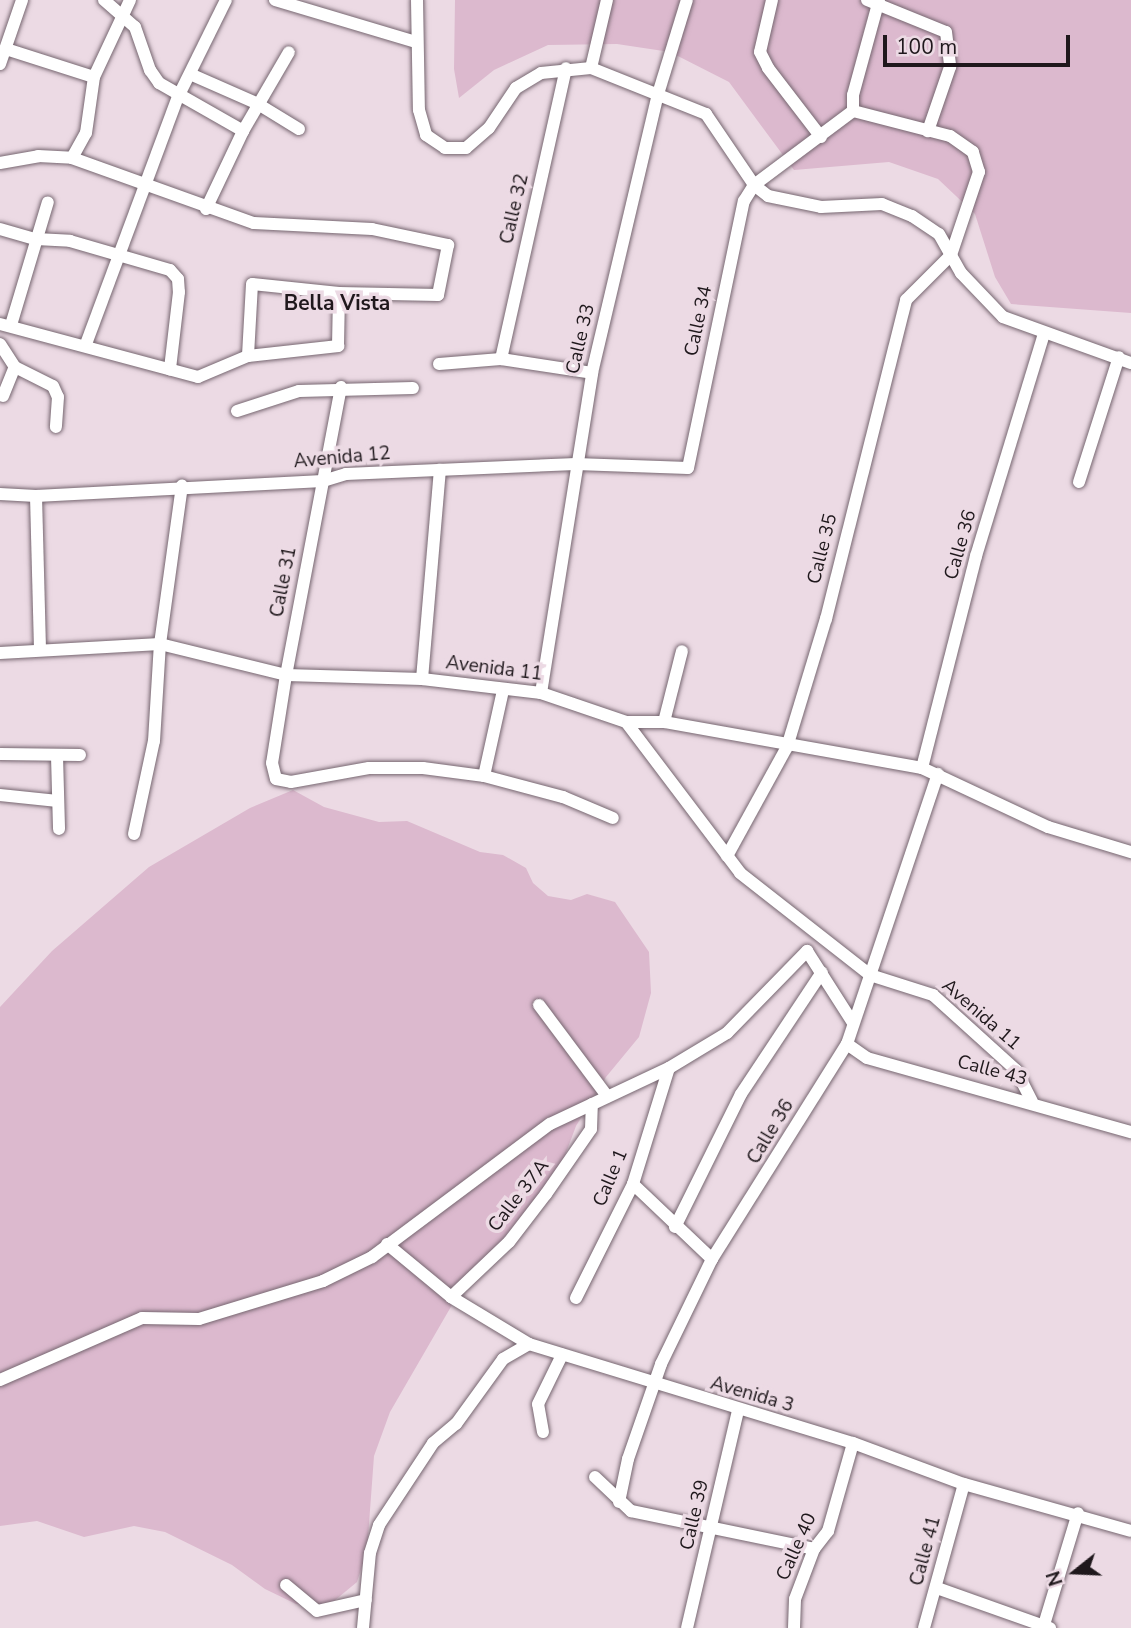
<!DOCTYPE html>
<style>
body{margin:0}
#map{position:relative;width:1131px;height:1628px;overflow:hidden;background:#ecdae4;font-family:"Nunito Sans",sans-serif}
div>[style]{position:absolute}
[style*='--x']{left:calc(var(--x)*1px);top:calc(var(--y)*1px);width:calc(var(--w)*1px);rotate:calc(var(--a)*1deg)}
.green>*{inset:0;background:#dcb9ce}
.roads{filter:drop-shadow(0 0 2px #766670) drop-shadow(0 0 2px #766670)}
.minor>*{height:12px;margin:-6px;padding:0 6px;transform-origin:6px;border-radius:6px;background:#fff}
span{translate:-50% -50%;white-space:nowrap;text-align:center;line-height:1.15;-webkit-text-stroke:7px #ecdae4;paint-order:stroke}
.street-label{font-size:19px;color:#1f181c}
.neighbourhood-label{font-size:21px;color:#1f181c;font-weight:700}
.north{position:absolute;left:1040px;top:1537px;width:70px;height:70px;-webkit-text-stroke:5px #ecdae4;paint-order:stroke;rotate:252deg;font-size:19px;font-weight:700;line-height:28px;text-align:center;color:#1f181c}
.north::after{content:'';display:block;margin:auto;width:24px;height:32px;background:#1f181c;clip-path:polygon(50% 0,100% 100%,50% 72%,0 100%)}
.scale{position:absolute;left:883px;top:35px;width:187px;height:32px;box-sizing:border-box;border:4px solid #1f181c;border-top:0;padding-left:9px;font-size:21px;line-height:24px;white-space:nowrap;color:#1f181c;-webkit-text-stroke:5px #ecdae4;paint-order:stroke}
</style>
<div id="map">
<div class="green">
<i style="clip-path:polygon(455px 0,1131px 0,1131px 313px,1011px 304px,995px 277px,975px 214px,938px 179px,889px 162px,794px 170px,729px 82px,670px 52px,617px 44px,548px 45px,494px 70px,459px 98px,454px 69px)"></i>
<i style="clip-path:polygon(293px 790px,324px 807px,379px 822px,407px 821px,480px 852px,503px 855px,526px 868px,533px 883px,548px 896px,571px 900px,587px 894px,615px 902px,649px 952px,651px 993px,639px 1037px,606px 1077px,576px 1126px,561px 1166px,456px 1298px,390px 1412px,374px 1456px,367px 1551px,357px 1582px,328px 1606px,296px 1604px,265px 1589px,232px 1565px,165px 1532px,134px 1526px,84px 1537px,37px 1521px,0 1526px,0 1007px,52px 951px,149px 867px,250px 808px)"></i>
</div>
<div class="roads">
<div class="minor">
<i style="--x:104;--y:0;--w:41;--a:41.1"></i>
<i style="--x:135;--y:27;--w:46;--a:70.8"></i>
<i style="--x:150;--y:70;--w:16;--a:55"></i>
<i style="--x:159;--y:83;--w:97;--a:29.7"></i>
<i style="--x:275;--y:0;--w:147;--a:16.6"></i>
<i style="--x:417;--y:0;--w:110;--a:89"></i>
<i style="--x:419;--y:110;--w:26;--a:74"></i>
<i style="--x:426;--y:135;--w:23;--a:34"></i>
<i style="--x:445;--y:148;--w:21;--a:0"></i>
<i style="--x:466;--y:148;--w:30;--a:-41"></i>
<i style="--x:489;--y:128;--w:48;--a:-56"></i>
<i style="--x:516;--y:88;--w:29;--a:-31"></i>
<i style="--x:541;--y:73;--w:50;--a:-5.7"></i>
<i style="--x:591;--y:68;--w:124;--a:21.8"></i>
<i style="--x:706;--y:114;--w:86;--a:55.9"></i>
<i style="--x:754;--y:185;--w:18;--a:38"></i>
<i style="--x:768;--y:196;--w:54;--a:11.7"></i>
<i style="--x:821;--y:207;--w:61;--a:-2.8"></i>
<i style="--x:882;--y:204;--w:32;--a:22"></i>
<i style="--x:912;--y:216;--w:32;--a:34"></i>
<i style="--x:939;--y:234;--w:45;--a:60.6"></i>
<i style="--x:961;--y:273;--w:61;--a:46.3"></i>
<i style="--x:1003;--y:317;--w:136;--a:19.8"></i>
<i style="--x:772;--y:0;--w:53;--a:103"></i>
<i style="--x:760;--y:52;--w:18;--a:63"></i>
<i style="--x:768;--y:68;--w:87;--a:52.5"></i>
<i style="--x:867;--y:0;--w:85;--a:22.1"></i>
<i style="--x:946;--y:32;--w:35;--a:83"></i>
<i style="--x:950;--y:67;--w:68;--a:109"></i>
<i style="--x:6;--y:49;--w:92;--a:17.7"></i>
<i style="--x:0;--y:64;--w:68;--a:-71"></i>
<i style="--x:591;--y:68;--w:70;--a:-76.8"></i>
<i style="--x:190;--y:74;--w:74;--a:23.8"></i>
<i style="--x:258;--y:104;--w:48;--a:31.4"></i>
<i style="--x:853;--y:111;--w:16;--a:-90"></i>
<i style="--x:853;--y:95;--w:98;--a:-74.7"></i>
<i style="--x:72;--y:158;--w:29;--a:-61"></i>
<i style="--x:86;--y:133;--w:57;--a:-81.9"></i>
<i style="--x:94;--y:77;--w:85;--a:-64.9"></i>
<i style="--x:0;--y:163;--w:39;--a:-10"></i>
<i style="--x:38;--y:156;--w:34;--a:3"></i>
<i style="--x:72;--y:158;--w:193;--a:19.7"></i>
<i style="--x:254;--y:223;--w:118;--a:2.9"></i>
<i style="--x:372;--y:229;--w:78;--a:11.9"></i>
<i style="--x:448;--y:245;--w:51;--a:101.3"></i>
<i style="--x:438;--y:295;--w:99;--a:-178.8"></i>
<i style="--x:339;--y:293;--w:87;--a:-174.1"></i>
<i style="--x:252;--y:284;--w:72;--a:93.2"></i>
<i style="--x:206;--y:209;--w:86;--a:-64.6"></i>
<i style="--x:243;--y:131;--w:91;--a:-59.8"></i>
<i style="--x:0;--y:229;--w:37;--a:16"></i>
<i style="--x:36;--y:239;--w:34;--a:3"></i>
<i style="--x:70;--y:241;--w:104;--a:16.2"></i>
<i style="--x:170;--y:270;--w:12;--a:48"></i>
<i style="--x:178;--y:279;--w:13;--a:86"></i>
<i style="--x:179;--y:292;--w:78;--a:96.7"></i>
<i style="--x:0;--y:324;--w:205;--a:15"></i>
<i style="--x:198;--y:377;--w:54;--a:-22.8"></i>
<i style="--x:248;--y:356;--w:91;--a:-6.3"></i>
<i style="--x:338;--y:346;--w:53;--a:-88.9"></i>
<i style="--x:11;--y:325;--w:128;--a:-73.3"></i>
<i style="--x:0;--y:344;--w:27;--a:57"></i>
<i style="--x:15;--y:367;--w:42;--a:26.6"></i>
<i style="--x:53;--y:386;--w:12;--a:66"></i>
<i style="--x:58;--y:397;--w:30;--a:94"></i>
<i style="--x:86;--y:344;--w:264;--a:-69.6"></i>
<i style="--x:178;--y:97;--w:108;--a:-63.7"></i>
<i style="--x:501;--y:359;--w:298;--a:-77.4"></i>
<i style="--x:439;--y:364;--w:62;--a:-4.6"></i>
<i style="--x:501;--y:359;--w:92;--a:8.7"></i>
<i style="--x:341;--y:387;--w:293;--a:100.8"></i>
<i style="--x:286;--y:675;--w:89;--a:99"></i>
<i style="--x:272;--y:763;--w:16;--a:76"></i>
<i style="--x:276;--y:779;--w:15;--a:11"></i>
<i style="--x:291;--y:782;--w:79;--a:-10.2"></i>
<i style="--x:369;--y:768;--w:54;--a:0"></i>
<i style="--x:423;--y:768;--w:62;--a:7.5"></i>
<i style="--x:484;--y:776;--w:82;--a:14.9"></i>
<i style="--x:563;--y:797;--w:54;--a:22.8"></i>
<i style="--x:3;--y:396;--w:31;--a:-68"></i>
<i style="--x:237;--y:411;--w:65;--a:-17.9"></i>
<i style="--x:299;--y:391;--w:114;--a:-1.5"></i>
<i style="--x:1079;--y:482;--w:131;--a:-72.3"></i>
<i style="--x:0;--y:494;--w:36;--a:3"></i>
<i style="--x:36;--y:496;--w:287;--a:-3"></i>
<i style="--x:323;--y:481;--w:24;--a:-17"></i>
<i style="--x:346;--y:474;--w:230;--a:-2.5"></i>
<i style="--x:576;--y:464;--w:112;--a:2"></i>
<i style="--x:688;--y:468;--w:273;--a:-78.2"></i>
<i style="--x:744;--y:201;--w:19;--a:-58"></i>
<i style="--x:754;--y:185;--w:124;--a:-36.8"></i>
<i style="--x:36;--y:496;--w:152;--a:88.5"></i>
<i style="--x:0;--y:653;--w:160;--a:-3.2"></i>
<i style="--x:160;--y:644;--w:130;--a:13.8"></i>
<i style="--x:286;--y:675;--w:136;--a:1.7"></i>
<i style="--x:422;--y:679;--w:120;--a:6.7"></i>
<i style="--x:541;--y:693;--w:90;--a:18.8"></i>
<i style="--x:626;--y:722;--w:189;--a:52.9"></i>
<i style="--x:740;--y:873;--w:165;--a:38.1"></i>
<i style="--x:870;--y:975;--w:66;--a:17.6"></i>
<i style="--x:933;--y:995;--w:112;--a:42.1"></i>
<i style="--x:1016;--y:1070;--w:35;--a:63"></i>
<i style="--x:422;--y:679;--w:210;--a:-85.1"></i>
<i style="--x:541;--y:693;--w:324;--a:-80.9"></i>
<i style="--x:592;--y:373;--w:287;--a:-76.7"></i>
<i style="--x:658;--y:94;--w:98;--a:-72.9"></i>
<i style="--x:626;--y:722;--w:38;--a:0"></i>
<i style="--x:664;--y:722;--w:262;--a:10.1"></i>
<i style="--x:922;--y:768;--w:139;--a:25.1"></i>
<i style="--x:1048;--y:827;--w:87;--a:16.8"></i>
<i style="--x:664;--y:722;--w:73;--a:-75.8"></i>
<i style="--x:0;--y:754;--w:80;--a:0.7"></i>
<i style="--x:57;--y:756;--w:73;--a:88.4"></i>
<i style="--x:922;--y:768;--w:219;--a:-75.7"></i>
<i style="--x:976;--y:556;--w:232;--a:-73"></i>
<i style="--x:484;--y:776;--w:88;--a:-77.5"></i>
<i style="--x:0;--y:795;--w:58;--a:5.9"></i>
<i style="--x:134;--y:834;--w:95;--a:-77.9"></i>
<i style="--x:154;--y:741;--w:97;--a:-86.5"></i>
<i style="--x:160;--y:644;--w:160;--a:-82.1"></i>
<i style="--x:727;--y:856;--w:124;--a:-61.2"></i>
<i style="--x:787;--y:747;--w:134;--a:-73.1"></i>
<i style="--x:826;--y:619;--w:329;--a:-75.9"></i>
<i style="--x:906;--y:300;--w:64;--a:-45"></i>
<i style="--x:951;--y:255;--w:88;--a:-71.4"></i>
<i style="--x:979;--y:172;--w:21;--a:-107"></i>
<i style="--x:973;--y:152;--w:28;--a:-145"></i>
<i style="--x:950;--y:136;--w:100;--a:-165.5"></i>
<i style="--x:539;--y:1005;--w:114;--a:53.2"></i>
<i style="--x:847;--y:1044;--w:24;--a:35"></i>
<i style="--x:867;--y:1058;--w:274;--a:15.7"></i>
<i style="--x:633;--y:1184;--w:109;--a:43.5"></i>
<i style="--x:675;--y:1227;--w:148;--a:-63.6"></i>
<i style="--x:741;--y:1094;--w:146;--a:-56.4"></i>
<i style="--x:387;--y:1244;--w:83;--a:39.6"></i>
<i style="--x:451;--y:1297;--w:91;--a:31.1"></i>
<i style="--x:529;--y:1344;--w:339;--a:17"></i>
<i style="--x:853;--y:1443;--w:118;--a:20.3"></i>
<i style="--x:964;--y:1484;--w:173;--a:15.7"></i>
<i style="--x:451;--y:1297;--w:80;--a:-43.5"></i>
<i style="--x:509;--y:1242;--w:61;--a:-52.4"></i>
<i style="--x:546;--y:1194;--w:79;--a:-55.3"></i>
<i style="--x:591;--y:1129;--w:25;--a:-88"></i>
<i style="--x:576;--y:1298;--w:127;--a:-63.4"></i>
<i style="--x:633;--y:1184;--w:121;--a:-72.8"></i>
<i style="--x:0;--y:1380;--w:155;--a:-23.6"></i>
<i style="--x:142;--y:1318;--w:57;--a:1"></i>
<i style="--x:199;--y:1319;--w:130;--a:-17"></i>
<i style="--x:323;--y:1281;--w:55;--a:-26.1"></i>
<i style="--x:372;--y:1257;--w:222;--a:-36.8"></i>
<i style="--x:550;--y:1124;--w:132;--a:-25.2"></i>
<i style="--x:669;--y:1068;--w:68;--a:-31.1"></i>
<i style="--x:727;--y:1033;--w:115;--a:-45.7"></i>
<i style="--x:807;--y:951;--w:85;--a:57.4"></i>
<i style="--x:543;--y:1432;--w:28;--a:-100"></i>
<i style="--x:538;--y:1404;--w:55;--a:-63.9"></i>
<i style="--x:595;--y:1477;--w:50;--a:43.4"></i>
<i style="--x:631;--y:1511;--w:187;--a:11.7"></i>
<i style="--x:619;--y:1502;--w:44;--a:-78.2"></i>
<i style="--x:628;--y:1459;--w:101;--a:-70.8"></i>
<i style="--x:661;--y:1364;--w:117;--a:-64.1"></i>
<i style="--x:712;--y:1259;--w:254;--a:-57.9"></i>
<i style="--x:847;--y:1044;--w:285;--a:-71.4"></i>
<i style="--x:286;--y:1585;--w:40;--a:40"></i>
<i style="--x:317;--y:1611;--w:50;--a:-12.7"></i>
<i style="--x:937;--y:1588;--w:120;--a:19.5"></i>
<i style="--x:363;--y:1628;--w:75;--a:-84.7"></i>
<i style="--x:370;--y:1553;--w:29;--a:-72"></i>
<i style="--x:379;--y:1525;--w:98;--a:-56.6"></i>
<i style="--x:433;--y:1443;--w:30;--a:-40"></i>
<i style="--x:456;--y:1424;--w:80;--a:-54.1"></i>
<i style="--x:503;--y:1359;--w:30;--a:-30"></i>
<i style="--x:687;--y:1628;--w:223;--a:-76.8"></i>
<i style="--x:794;--y:1628;--w:29;--a:-88"></i>
<i style="--x:795;--y:1599;--w:53;--a:-69.2"></i>
<i style="--x:814;--y:1549;--w:23;--a:-52"></i>
<i style="--x:828;--y:1531;--w:91;--a:-74.1"></i>
<i style="--x:924;--y:1628;--w:149;--a:-74.5"></i>
<i style="--x:1043;--y:1628;--w:120;--a:-73.1"></i>
</div>
</div>
<div class="street-label">
<span style="left:515px;top:209px;rotate:-77deg">Calle 32</span>
<span style="left:699px;top:321px;rotate:-78deg">Calle 34</span>
<span style="left:581px;top:339px;rotate:-77deg">Calle 33</span>
<span style="left:342px;top:458px;rotate:-5deg">Avenida 12</span>
<span style="left:961px;top:545px;rotate:-74deg">Calle 36</span>
<span style="left:823px;top:549px;rotate:-76deg">Calle 35</span>
<span style="left:284px;top:582px;rotate:-79deg">Calle 31</span>
<span style="left:494px;top:669px;rotate:7deg">Avenida 11</span>
<span style="left:981px;top:1015px;rotate:41deg">Avenida 11</span>
<span style="left:992px;top:1071px;rotate:15deg">Calle 43</span>
<span style="left:771px;top:1132px;rotate:-59deg">Calle 36</span>
<span style="left:611px;top:1178px;rotate:-67deg">Calle 1</span>
<span style="left:519px;top:1196px;rotate:-52deg">Calle 37A</span>
<span style="left:752px;top:1395px;rotate:16deg">Avenida 3</span>
<span style="left:695px;top:1515px;rotate:-77deg">Calle 39</span>
<span style="left:797px;top:1547px;rotate:-66deg">Calle 40</span>
<span style="left:926px;top:1551px;rotate:-75deg">Calle 41</span>
</div>
<div class="neighbourhood-label">
<span style="left:337px;top:303px">Bella Vista</span>
</div>
<div class="north">N</div>
<div class="scale">100 m</div>
</div>
